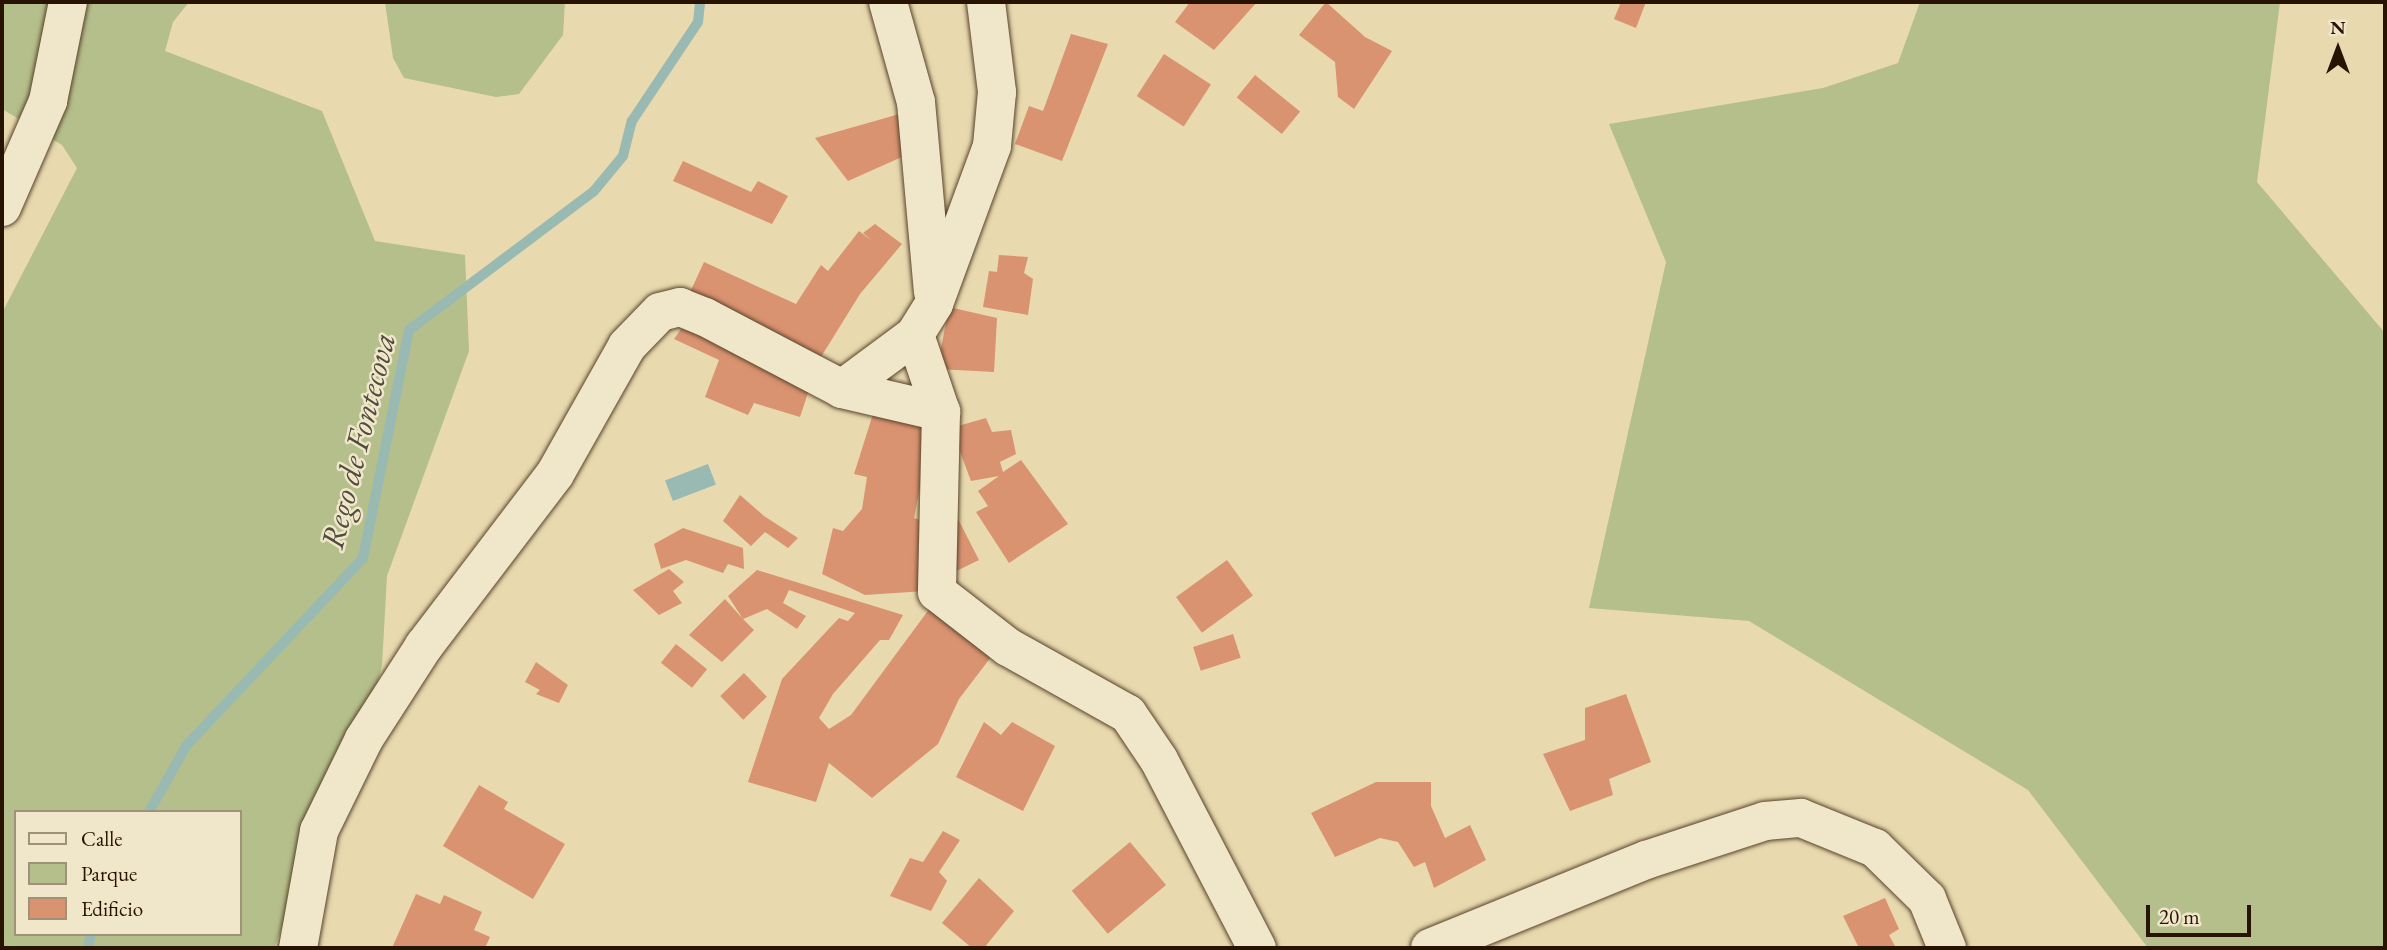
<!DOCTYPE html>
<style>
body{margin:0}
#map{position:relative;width:2387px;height:950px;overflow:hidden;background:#e8d9ae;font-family:"EB Garamond",serif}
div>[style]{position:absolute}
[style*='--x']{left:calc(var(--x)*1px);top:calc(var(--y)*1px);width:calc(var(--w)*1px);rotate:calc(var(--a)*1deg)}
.green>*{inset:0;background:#b5bf8b}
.water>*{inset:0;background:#99b9b3;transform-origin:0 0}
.stream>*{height:10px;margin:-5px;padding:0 5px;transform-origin:5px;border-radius:5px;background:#99b9b3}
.building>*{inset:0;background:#da9370;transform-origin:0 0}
.roads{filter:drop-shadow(0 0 2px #58442c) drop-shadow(0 0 2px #58442c)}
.minor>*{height:38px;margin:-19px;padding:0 19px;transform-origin:19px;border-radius:19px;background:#f0e6ca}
span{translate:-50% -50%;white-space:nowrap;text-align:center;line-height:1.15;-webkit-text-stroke:5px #f0e6ca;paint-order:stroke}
.water-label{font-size:33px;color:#504d3f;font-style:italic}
.frame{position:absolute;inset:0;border:4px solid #281300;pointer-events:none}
.legend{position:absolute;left:14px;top:810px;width:228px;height:126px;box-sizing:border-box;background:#f0e6ca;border:2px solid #a09279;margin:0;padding:9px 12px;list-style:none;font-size:21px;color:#281300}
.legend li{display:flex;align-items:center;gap:14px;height:35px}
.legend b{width:35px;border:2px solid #a09279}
.north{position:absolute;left:2303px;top:14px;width:70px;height:70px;-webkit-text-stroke:5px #f0e6ca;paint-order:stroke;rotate:0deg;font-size:19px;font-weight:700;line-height:28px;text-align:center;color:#281300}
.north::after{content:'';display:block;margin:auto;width:24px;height:32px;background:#281300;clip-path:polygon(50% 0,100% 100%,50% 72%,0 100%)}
.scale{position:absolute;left:2146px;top:905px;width:105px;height:32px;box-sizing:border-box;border:4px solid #281300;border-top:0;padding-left:9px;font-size:21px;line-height:24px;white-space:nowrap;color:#281300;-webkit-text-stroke:5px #f0e6ca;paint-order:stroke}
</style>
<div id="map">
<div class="green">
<i style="clip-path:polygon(evenodd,2px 2px,189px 2px,173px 22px,165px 51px,322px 111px,375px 241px,465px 255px,469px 351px,387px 576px,382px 665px,364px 739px,319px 831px,274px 948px,2px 948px,2px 313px,77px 168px,62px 145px,2px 109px,2px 2px,16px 812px,240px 812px,240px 934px,16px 934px,16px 812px)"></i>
<i style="clip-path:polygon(385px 2px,565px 2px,563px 35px,519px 94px,496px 97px,404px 78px,393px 58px)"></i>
<i style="clip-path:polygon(1920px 2px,2280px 2px,2257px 182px,2385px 333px,2385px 948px,2148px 948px,2028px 790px,1749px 621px,1589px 608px,1666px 262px,1609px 124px,1823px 88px,1898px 63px)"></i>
</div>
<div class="water">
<i style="left:708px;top:464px;width:22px;height:46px;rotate:69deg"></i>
</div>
<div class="stream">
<i style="--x:149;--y:812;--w:76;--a:-60.7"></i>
<i style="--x:186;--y:746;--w:258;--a:-46.7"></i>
<i style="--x:363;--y:558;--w:233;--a:-78.6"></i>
<i style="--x:409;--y:330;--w:231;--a:-36.9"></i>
<i style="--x:594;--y:191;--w:45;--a:-50.4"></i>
<i style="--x:623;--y:156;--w:36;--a:-76"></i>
<i style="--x:632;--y:121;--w:119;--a:-56.3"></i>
<i style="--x:698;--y:22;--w:20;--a:-84"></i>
<i style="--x:88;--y:948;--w:14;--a:-78"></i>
</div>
<div class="building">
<i style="clip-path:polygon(1190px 2px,1257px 2px,1214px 50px,1175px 22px)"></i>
<i style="clip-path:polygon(1326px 2px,1365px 37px,1392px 51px,1354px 109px,1338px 97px,1335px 62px,1299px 35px)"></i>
<i style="clip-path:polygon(1621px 2px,1646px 2px,1636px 28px,1614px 19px)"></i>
<i style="clip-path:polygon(1071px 34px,1108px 44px,1062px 161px,1015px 144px,1029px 106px,1043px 111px)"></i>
<i style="left:1164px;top:54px;width:56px;height:50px;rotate:33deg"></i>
<i style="left:1255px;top:75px;width:58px;height:29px;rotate:39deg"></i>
<i style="clip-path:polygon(903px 113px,913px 152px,848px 181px,815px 138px)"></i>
<i style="clip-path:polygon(683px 161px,751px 192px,758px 181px,788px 196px,772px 224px,673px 181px)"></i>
<i style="clip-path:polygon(875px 224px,902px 244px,860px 294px,816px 365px,686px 301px,704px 262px,796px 304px,821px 265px,828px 271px,859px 231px,872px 241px,863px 233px)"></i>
<i style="clip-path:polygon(999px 255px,1028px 257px,1024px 273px,1033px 279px,1028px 315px,983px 307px,989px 271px,997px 272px)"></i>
<i style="clip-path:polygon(949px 307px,997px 318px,994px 372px,937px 369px)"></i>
<i style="clip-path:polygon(683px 326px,809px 390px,800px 417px,754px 403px,748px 415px,705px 397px,719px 360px,674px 339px)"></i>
<i style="clip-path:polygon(873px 414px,932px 426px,914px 518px,931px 524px,925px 591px,865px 595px,822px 574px,833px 528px,843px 531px,862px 509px,867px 477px,854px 474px)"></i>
<i style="clip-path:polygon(986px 418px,992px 432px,1011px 430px,1016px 454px,1000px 462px,1003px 472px,1021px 460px,1068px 524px,1009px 563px,976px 512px,988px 506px,978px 491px,999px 476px,971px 481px,951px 428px)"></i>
<i style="clip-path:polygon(740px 495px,764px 516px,798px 538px,788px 548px,765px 532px,751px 546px,723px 521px)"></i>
<i style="clip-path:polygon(955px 513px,979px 560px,946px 576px)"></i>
<i style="clip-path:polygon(683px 528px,743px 548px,744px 569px,728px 564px,723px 573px,686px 560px,661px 569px,654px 544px)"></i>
<i style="left:1227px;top:560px;width:44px;height:63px;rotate:54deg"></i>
<i style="clip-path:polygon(669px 569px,684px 582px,673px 591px,682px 603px,659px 615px,633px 590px)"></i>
<i style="clip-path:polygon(757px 570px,903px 615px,889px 640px,880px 640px,833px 694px,819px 718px,829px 729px,851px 715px,930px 608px,991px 657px,959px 699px,938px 744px,872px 798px,829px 763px,816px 802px,748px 782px,782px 679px,839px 618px,848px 621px,855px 613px,789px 590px,783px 603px,806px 616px,797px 629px,767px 609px,743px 619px,754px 630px,722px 662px,689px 635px,725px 599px,743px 619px,728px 596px)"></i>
<i style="left:1233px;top:634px;width:25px;height:42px;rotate:72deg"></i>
<i style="left:676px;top:644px;width:40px;height:24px;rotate:39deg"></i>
<i style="clip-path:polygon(536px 662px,568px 685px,559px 703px,536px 694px,540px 690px,525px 682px)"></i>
<i style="left:744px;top:673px;width:33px;height:33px;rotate:46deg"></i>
<i style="clip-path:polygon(1626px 694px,1651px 762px,1609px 779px,1613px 795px,1570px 811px,1543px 754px,1585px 740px,1585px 708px)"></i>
<i style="clip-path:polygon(984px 722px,1001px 735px,1012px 722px,1055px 746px,1023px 811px,956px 777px)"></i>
<i style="clip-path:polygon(1376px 782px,1431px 782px,1431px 806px,1445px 838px,1470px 825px,1486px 860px,1434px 888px,1425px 862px,1414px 867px,1398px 842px,1380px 838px,1335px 857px,1311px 813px)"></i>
<i style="clip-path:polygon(479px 785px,508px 802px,504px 809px,565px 844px,533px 899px,443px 846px)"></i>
<i style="clip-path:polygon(943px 831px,960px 840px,939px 872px,947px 881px,931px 911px,890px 896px,910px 858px,923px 862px)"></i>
<i style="left:1130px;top:842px;width:56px;height:76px;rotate:50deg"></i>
<i style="clip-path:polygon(979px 878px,1014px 911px,984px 948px,972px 948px,942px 923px)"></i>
<i style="clip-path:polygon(416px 894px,440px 904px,444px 895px,482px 912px,474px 930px,490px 937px,485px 948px,392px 948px)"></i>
<i style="clip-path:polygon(1885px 898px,1899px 929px,1889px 935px,1896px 948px,1859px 948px,1843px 916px)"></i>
</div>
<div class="roads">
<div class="minor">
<i style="--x:888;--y:2;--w:104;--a:74.4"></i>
<i style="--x:916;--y:102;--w:190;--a:84.9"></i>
<i style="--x:986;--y:2;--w:91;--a:83"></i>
<i style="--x:997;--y:92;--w:54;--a:95.3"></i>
<i style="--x:992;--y:146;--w:168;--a:110.2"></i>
<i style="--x:934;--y:304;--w:36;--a:122"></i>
<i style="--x:915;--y:335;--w:81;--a:71.3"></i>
<i style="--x:941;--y:412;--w:180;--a:91.3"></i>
<i style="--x:937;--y:592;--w:90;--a:37.8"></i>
<i style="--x:1008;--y:647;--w:137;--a:29.2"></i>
<i style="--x:1128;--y:714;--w:55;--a:56"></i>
<i style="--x:1159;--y:760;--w:212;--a:62.5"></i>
<i style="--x:2;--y:207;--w:116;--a:-66.5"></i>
<i style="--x:48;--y:101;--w:101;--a:-78.6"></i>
<i style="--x:842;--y:389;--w:102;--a:13.1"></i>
<i style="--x:298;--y:948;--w:119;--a:-79.8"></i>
<i style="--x:319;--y:831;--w:102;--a:-63.9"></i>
<i style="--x:364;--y:739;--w:111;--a:-57.2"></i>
<i style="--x:424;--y:646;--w:216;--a:-52.7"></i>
<i style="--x:555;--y:474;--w:147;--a:-60.6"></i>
<i style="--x:627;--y:346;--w:47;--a:-45.9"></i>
<i style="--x:660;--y:312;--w:21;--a:-14"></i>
<i style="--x:680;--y:307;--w:27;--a:22"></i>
<i style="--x:705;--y:317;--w:155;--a:27.7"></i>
<i style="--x:842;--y:389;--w:91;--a:-36.5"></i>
<i style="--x:1430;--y:948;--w:233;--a:-22.2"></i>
<i style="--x:1646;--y:860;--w:125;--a:-18.1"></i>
<i style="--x:1765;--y:821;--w:36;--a:-5"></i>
<i style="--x:1801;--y:818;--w:80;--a:22.1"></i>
<i style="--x:1875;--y:848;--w:73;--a:44.4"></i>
<i style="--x:1927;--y:899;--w:53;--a:67.8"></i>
</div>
</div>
<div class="water-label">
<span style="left:358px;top:441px;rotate:-76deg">Rego de Fontecova</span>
</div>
<div class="frame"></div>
<ul class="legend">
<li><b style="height:9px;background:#f0e6ca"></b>Calle</li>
<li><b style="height:19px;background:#b5bf8b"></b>Parque</li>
<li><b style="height:19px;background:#da9370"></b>Edificio</li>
</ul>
<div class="north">N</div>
<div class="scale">20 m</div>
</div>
